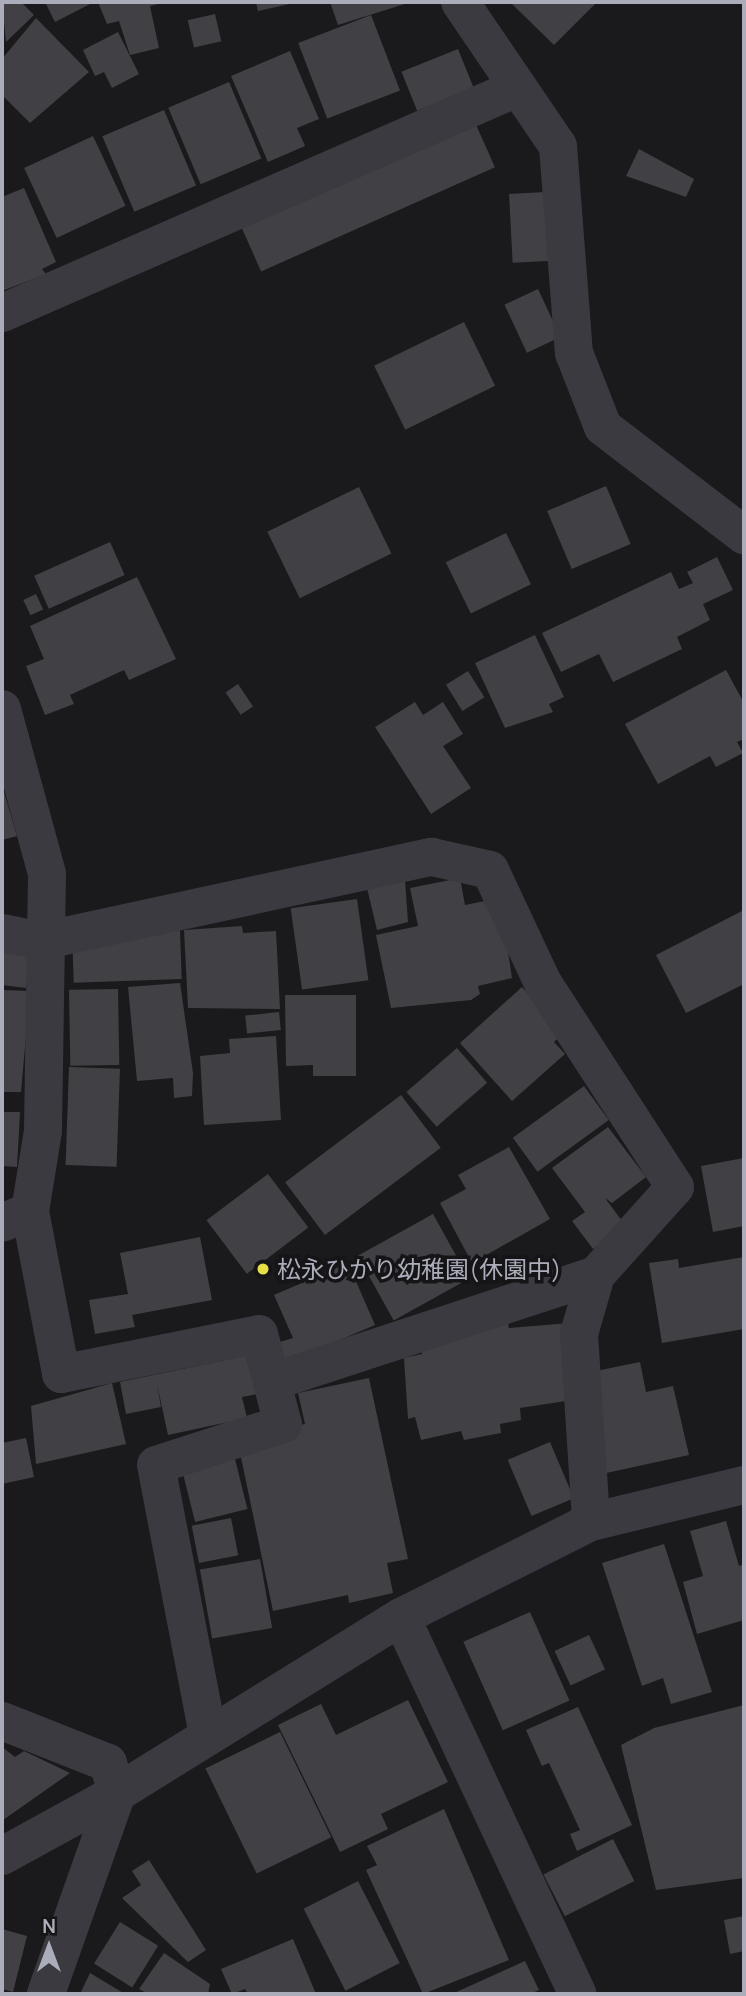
<!DOCTYPE html>
<meta charset="utf-8">
<style>
body{margin:0}
#map{position:relative;width:746px;height:1996px;overflow:hidden;background:#1a191b;font-family:Manrope,"Noto Sans JP",sans-serif}
div>[style]{position:absolute}
[style*='--x']{left:calc(var(--x)*1px);top:calc(var(--y)*1px);width:calc(var(--w)*1px);rotate:calc(var(--a)*1deg)}
.building>*{inset:0;background:#414145;transform-origin:0 0}
.minor>*{height:38px;margin:-19px;padding:0 19px;transform-origin:19px;border-radius:19px;background:#3b3a40}
.dots>*{width:19px;height:19px;translate:-50% -50%;box-sizing:border-box;border:4px solid #151416;border-radius:50%}
span{translate:-50% -50%;white-space:nowrap;text-align:center;line-height:1.15;-webkit-text-stroke:7px #151416;paint-order:stroke}
.poi-label{font-size:24px;color:#acadba}
.left{translate:0 -50%;text-align:left}
.frame{position:absolute;inset:0;border:4px solid #acadba;pointer-events:none}
.north{position:absolute;left:14px;top:1912px;width:70px;height:70px;-webkit-text-stroke:5px #151416;paint-order:stroke;rotate:0deg;font-size:19px;font-weight:700;line-height:28px;text-align:center;color:#acadba}
.north::after{content:'';display:block;margin:auto;width:24px;height:32px;background:#acadba;clip-path:polygon(50% 0,100% 100%,50% 72%,0 100%)}
</style>
<div id="map">
<div class="building">
<i style="clip-path:polygon(2px 2px,21px 2px,34px 15px,6px 42px)"></i>
<i style="clip-path:polygon(45px 2px,94px 2px,55px 22px)"></i>
<i style="clip-path:polygon(98px 2px,166px 2px,150px 6px,159px 48px,130px 55px,119px 21px,107px 24px)"></i>
<i style="clip-path:polygon(256px 2px,294px 2px,294px 3px,258px 11px)"></i>
<i style="clip-path:polygon(330px 2px,411px 2px,338px 25px)"></i>
<i style="clip-path:polygon(510px 2px,597px 2px,554px 45px)"></i>
<i style="left:215px;top:14px;width:28px;height:28px;rotate:77deg"></i>
<i style="left:371px;top:15px;width:81px;height:78px;rotate:69deg"></i>
<i style="clip-path:polygon(36px 18px,89px 72px,30px 123px,2px 95px,2px 59px)"></i>
<i style="clip-path:polygon(118px 32px,139px 74px,112px 88px,104px 72px,95px 76px,83px 50px)"></i>
<i style="left:458px;top:49px;width:42px;height:61px;rotate:68deg"></i>
<i style="clip-path:polygon(290px 51px,319px 119px,297px 128px,305px 146px,268px 162px,231px 76px)"></i>
<i style="left:229px;top:82px;width:83px;height:66px;rotate:67deg"></i>
<i style="left:164px;top:110px;width:82px;height:67px;rotate:67deg"></i>
<i style="left:473px;top:118px;width:54px;height:256px;rotate:66deg"></i>
<i style="left:93px;top:136px;width:77px;height:76px;rotate:65deg"></i>
<i style="clip-path:polygon(639px 149px,694px 179px,686px 197px,626px 176px)"></i>
<i style="clip-path:polygon(24px 188px,56px 262px,42px 269px,46px 274px,2px 291px,2px 197px)"></i>
<i style="left:545px;top:192px;width:69px;height:36px;rotate:87deg"></i>
<i style="left:538px;top:289px;width:53px;height:37px;rotate:65deg"></i>
<i style="left:464px;top:322px;width:71px;height:100px;rotate:64deg"></i>
<i style="left:606px;top:486px;width:63px;height:64px;rotate:67deg"></i>
<i style="left:359px;top:487px;width:74px;height:102px;rotate:64deg"></i>
<i style="left:506px;top:533px;width:57px;height:67px;rotate:64deg"></i>
<i style="left:110px;top:542px;width:36px;height:83px;rotate:66deg"></i>
<i style="clip-path:polygon(717px 557px,733px 590px,703px 604px,710px 620px,677px 637px,682px 649px,613px 682px,599px 654px,561px 672px,542px 633px,671px 572px,679px 589px,693px 583px,687px 572px)"></i>
<i style="clip-path:polygon(137px 577px,176px 659px,129px 680px,124px 670px,70px 695px,74px 704px,45px 715px,26px 666px,44px 659px,30px 626px)"></i>
<i style="left:36px;top:594px;width:17px;height:14px;rotate:65deg"></i>
<i style="clip-path:polygon(535px 635px,564px 697px,549px 704px,553px 712px,505px 728px,475px 663px)"></i>
<i style="clip-path:polygon(726px 670px,744px 703px,744px 739px,737px 742px,743px 753px,716px 767px,710px 756px,658px 784px,625px 724px)"></i>
<i style="left:468px;top:671px;width:31px;height:26px;rotate:58deg"></i>
<i style="left:238px;top:684px;width:27px;height:15px;rotate:56deg"></i>
<i style="clip-path:polygon(415px 702px,423px 715px,443px 702px,463px 734px,443px 746px,471px 788px,431px 814px,375px 727px)"></i>
<i style="clip-path:polygon(2px 785px,17px 836px,2px 840px)"></i>
<i style="clip-path:polygon(460px 878px,465px 905px,500px 898px,512px 978px,478px 986px,480px 994px,471px 1000px,391px 1008px,376px 935px,418px 926px,410px 888px)"></i>
<i style="clip-path:polygon(405px 880px,408px 922px,377px 930px,367px 888px)"></i>
<i style="left:357px;top:899px;width:82px;height:67px;rotate:82deg"></i>
<i style="clip-path:polygon(744px 910px,744px 984px,686px 1013px,656px 955px)"></i>
<i style="clip-path:polygon(242px 926px,243px 933px,276px 931px,280px 1009px,188px 1008px,184px 930px)"></i>
<i style="left:180px;top:930px;width:49px;height:108px;rotate:88deg"></i>
<i style="clip-path:polygon(2px 949px,30px 952px,26px 988px,2px 985px)"></i>
<i style="clip-path:polygon(180px 983px,193px 1073px,192px 1096px,174px 1098px,173px 1078px,137px 1081px,128px 987px)"></i>
<i style="clip-path:polygon(522px 987px,562px 1034px,554px 1042px,565px 1054px,512px 1101px,460px 1043px)"></i>
<i style="left:118px;top:989px;width:76px;height:49px;rotate:89deg"></i>
<i style="clip-path:polygon(2px 990px,30px 991px,21px 1092px,2px 1092px)"></i>
<i style="clip-path:polygon(285px 995px,356px 995px,356px 1076px,313px 1076px,313px 1065px,286px 1066px)"></i>
<i style="left:279px;top:1012px;width:18px;height:34px;rotate:84deg"></i>
<i style="clip-path:polygon(276px 1036px,281px 1120px,204px 1125px,200px 1056px,230px 1053px,229px 1039px)"></i>
<i style="left:457px;top:1048px;width:46px;height:67px;rotate:49deg"></i>
<i style="left:69px;top:1067px;width:51px;height:98px;rotate:2deg"></i>
<i style="left:584px;top:1086px;width:42px;height:88px;rotate:54deg"></i>
<i style="left:401px;top:1095px;width:66px;height:145px;rotate:53deg"></i>
<i style="clip-path:polygon(2px 1112px,20px 1112px,17px 1167px,2px 1166px)"></i>
<i style="clip-path:polygon(608px 1127px,646px 1177px,612px 1203px,605px 1198px,625px 1225px,593px 1249px,572px 1221px,585px 1212px,552px 1168px)"></i>
<i style="clip-path:polygon(509px 1147px,550px 1219px,472px 1263px,440px 1203px,466px 1189px,458px 1175px)"></i>
<i style="clip-path:polygon(744px 1158px,744px 1226px,713px 1232px,701px 1166px)"></i>
<i style="left:268px;top:1174px;width:67px;height:77px;rotate:53deg"></i>
<i style="left:433px;top:1214px;width:74px;height:86px;rotate:61deg"></i>
<i style="clip-path:polygon(200px 1237px,212px 1300px,132px 1315px,135px 1327px,95px 1334px,89px 1300px,128px 1294px,120px 1253px)"></i>
<i style="clip-path:polygon(744px 1257px,744px 1329px,662px 1343px,649px 1263px,678px 1259px,679px 1268px)"></i>
<i style="clip-path:polygon(348px 1263px,375px 1325px,302px 1356px,307px 1373px,260px 1348px,293px 1338px,274px 1295px)"></i>
<i style="clip-path:polygon(506px 1316px,509px 1328px,570px 1323px,566px 1401px,520px 1408px,521px 1420px,500px 1424px,501px 1433px,464px 1440px,461px 1431px,421px 1440px,415px 1417px,408px 1419px,404px 1358px,422px 1354px,420px 1341px)"></i>
<i style="clip-path:polygon(254px 1354px,262px 1393px,242px 1397px,247px 1418px,168px 1435px,157px 1384px,161px 1407px,126px 1414px,120px 1382px)"></i>
<i style="clip-path:polygon(640px 1362px,646px 1392px,673px 1386px,689px 1455px,597px 1475px,586px 1373px)"></i>
<i style="clip-path:polygon(369px 1378px,408px 1559px,387px 1563px,393px 1593px,349px 1603px,348px 1595px,273px 1611px,237px 1438px,305px 1424px,298px 1393px)"></i>
<i style="clip-path:polygon(112px 1383px,126px 1444px,36px 1464px,31px 1406px)"></i>
<i style="clip-path:polygon(26px 1438px,34px 1477px,2px 1484px,2px 1443px)"></i>
<i style="left:550px;top:1442px;width:61px;height:46px;rotate:67deg"></i>
<i style="left:231px;top:1443px;width:68px;height:54px;rotate:76deg"></i>
<i style="left:231px;top:1518px;width:38px;height:40px;rotate:79deg"></i>
<i style="clip-path:polygon(726px 1521px,739px 1566px,744px 1564px,744px 1620px,697px 1634px,683px 1582px,703px 1576px,690px 1531px)"></i>
<i style="clip-path:polygon(664px 1544px,712px 1692px,671px 1704px,663px 1678px,642px 1686px,602px 1563px)"></i>
<i style="left:260px;top:1559px;width:70px;height:61px;rotate:80deg"></i>
<i style="left:530px;top:1612px;width:97px;height:73px;rotate:66deg"></i>
<i style="left:589px;top:1635px;width:38px;height:38px;rotate:65deg"></i>
<i style="clip-path:polygon(408px 1700px,448px 1782px,381px 1814px,388px 1829px,340px 1852px,278px 1725px,321px 1704px,336px 1735px)"></i>
<i style="clip-path:polygon(744px 1705px,744px 1878px,656px 1890px,621px 1745px,654px 1728px)"></i>
<i style="clip-path:polygon(578px 1707px,632px 1825px,577px 1851px,570px 1834px,580px 1830px,549px 1763px,542px 1766px,526px 1730px)"></i>
<i style="left:280px;top:1732px;width:117px;height:83px;rotate:64deg"></i>
<i style="clip-path:polygon(2px 1747px,15px 1757px,24px 1751px,70px 1773px,3px 1820px)"></i>
<i style="clip-path:polygon(444px 1809px,509px 1960px,423px 1994px,366px 1870px,377px 1865px,367px 1846px)"></i>
<i style="left:613px;top:1839px;width:47px;height:78px;rotate:63deg"></i>
<i style="clip-path:polygon(149px 1860px,206px 1950px,188px 1962px,122px 1898px,141px 1885px,132px 1871px)"></i>
<i style="left:358px;top:1881px;width:92px;height:61px;rotate:63deg"></i>
<i style="clip-path:polygon(744px 1916px,744px 1951px,730px 1954px,724px 1920px)"></i>
<i style="left:120px;top:1922px;width:45px;height:49px;rotate:32deg"></i>
<i style="clip-path:polygon(2px 1929px,27px 1936px,13px 1992px,2px 1989px)"></i>
<i style="clip-path:polygon(293px 1939px,316px 1994px,248px 1994px,245px 1989px,232px 1994px,221px 1969px)"></i>
<i style="clip-path:polygon(164px 1953px,210px 1984px,208px 1994px,148px 1994px,139px 1989px)"></i>
<i style="clip-path:polygon(525px 1961px,539px 1990px,530px 1994px,452px 1994px)"></i>
<i style="clip-path:polygon(90px 1973px,125px 1994px,80px 1994px)"></i>
</div>
<div class="minor">
<i style="--x:460;--y:2;--w:174;--a:55.8"></i>
<i style="--x:558;--y:146;--w:208;--a:85.6"></i>
<i style="--x:574;--y:353;--w:79;--a:68.6"></i>
<i style="--x:603;--y:427;--w:178;--a:37.5"></i>
<i style="--x:2;--y:313;--w:562;--a:-23.6"></i>
<i style="--x:2;--y:709;--w:171;--a:74.7"></i>
<i style="--x:47;--y:874;--w:257;--a:90.9"></i>
<i style="--x:43;--y:1131;--w:81;--a:99.2"></i>
<i style="--x:30;--y:1211;--w:30;--a:157"></i>
<i style="--x:2;--y:933;--w:41;--a:11.3"></i>
<i style="--x:42;--y:941;--w:399;--a:-12.2"></i>
<i style="--x:432;--y:857;--w:59;--a:12.6"></i>
<i style="--x:490;--y:870;--w:125;--a:64.9"></i>
<i style="--x:543;--y:983;--w:243;--a:57.1"></i>
<i style="--x:675;--y:1187;--w:118;--a:131.9"></i>
<i style="--x:596;--y:1275;--w:61;--a:106.1"></i>
<i style="--x:579;--y:1334;--w:188;--a:86.3"></i>
<i style="--x:30;--y:1211;--w:166;--a:79.2"></i>
<i style="--x:61;--y:1374;--w:202;--a:-11.4"></i>
<i style="--x:259;--y:1334;--w:93;--a:75.1"></i>
<i style="--x:283;--y:1424;--w:133;--a:162.1"></i>
<i style="--x:156;--y:1465;--w:276;--a:79.1"></i>
<i style="--x:274;--y:1381;--w:339;--a:-18.2"></i>
<i style="--x:401;--y:1617;--w:416;--a:64.9"></i>
<i style="--x:2;--y:1721;--w:114;--a:21.6"></i>
<i style="--x:108;--y:1763;--w:31;--a:73"></i>
<i style="--x:117;--y:1793;--w:213;--a:109.5"></i>
<i style="--x:2;--y:1856;--w:131;--a:-28.7"></i>
<i style="--x:117;--y:1793;--w:334;--a:-31.8"></i>
<i style="--x:401;--y:1617;--w:212;--a:-26.6"></i>
<i style="--x:591;--y:1522;--w:157;--a:-13.6"></i>
</div>
<div class="dots">
<i style="left:263px;top:1269px;background:#e7df46"></i>
</div>
<div class="poi-label">
<span class="left" style="left:277px;top:1269px">松永ひかり幼稚園(休園中)</span>
</div>
<div class="frame"></div>
<div class="north">N</div>
</div>
